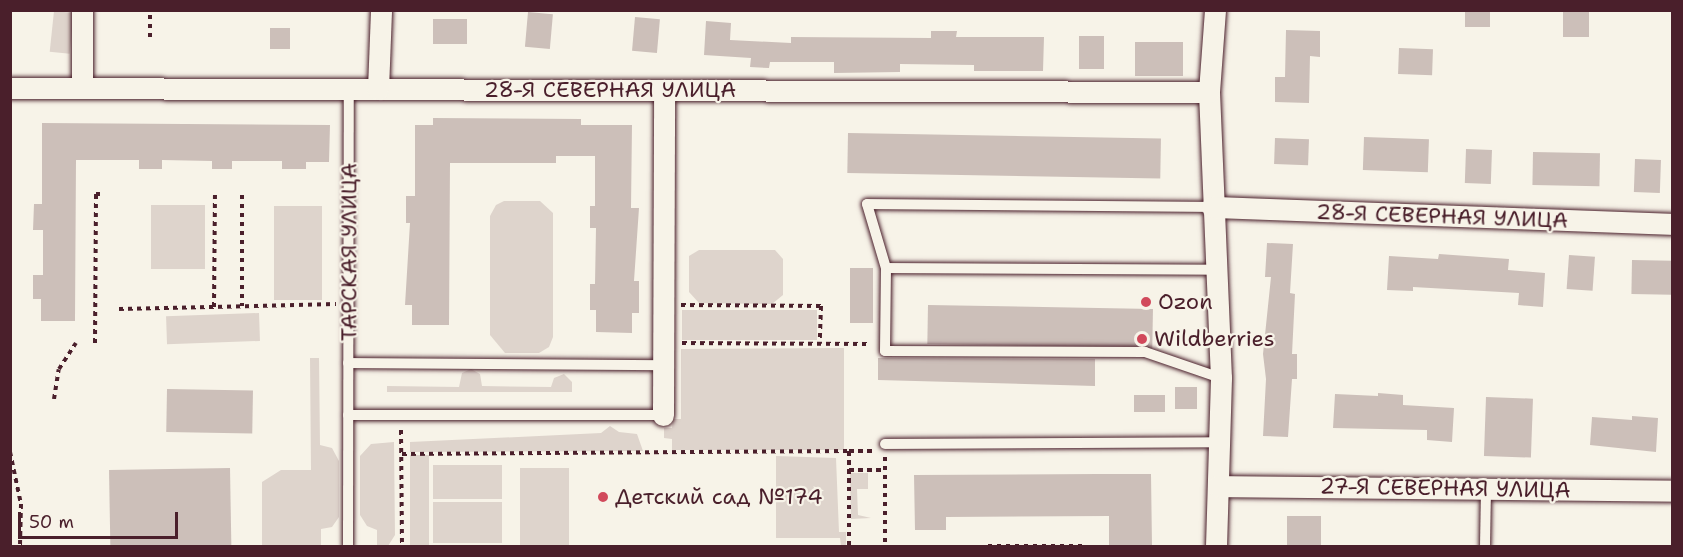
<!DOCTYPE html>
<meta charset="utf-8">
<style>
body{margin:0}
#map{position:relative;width:1683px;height:557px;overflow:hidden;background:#f7f3e8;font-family:"Shantell Sans",sans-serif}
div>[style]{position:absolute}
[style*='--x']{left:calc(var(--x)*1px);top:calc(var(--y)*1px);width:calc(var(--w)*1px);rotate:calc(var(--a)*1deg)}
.green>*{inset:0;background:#ded4cc;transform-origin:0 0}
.building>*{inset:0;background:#ccbfb9;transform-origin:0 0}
.path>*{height:4px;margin-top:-2px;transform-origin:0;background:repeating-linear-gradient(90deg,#4a1f2b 0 4.5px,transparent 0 9px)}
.roads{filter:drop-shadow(0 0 2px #4a1f2b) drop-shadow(0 0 2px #4a1f2b)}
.service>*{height:10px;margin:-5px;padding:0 5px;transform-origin:5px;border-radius:5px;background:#f7f3e8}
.minor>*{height:21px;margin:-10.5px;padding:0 10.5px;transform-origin:10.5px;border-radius:10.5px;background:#f7f3e8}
.dots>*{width:16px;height:16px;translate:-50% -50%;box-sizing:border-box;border:3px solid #f7f3e8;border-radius:50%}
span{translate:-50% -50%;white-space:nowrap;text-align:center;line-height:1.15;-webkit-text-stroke:4.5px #f7f3e8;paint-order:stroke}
.street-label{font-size:22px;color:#4a1f2b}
.poi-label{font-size:22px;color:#4a1f2b}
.left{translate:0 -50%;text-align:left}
.frame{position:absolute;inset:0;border:12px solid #4a1f2b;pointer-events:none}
.scale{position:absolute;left:18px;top:512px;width:160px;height:27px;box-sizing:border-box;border:3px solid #4a1f2b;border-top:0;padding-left:8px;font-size:18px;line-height:21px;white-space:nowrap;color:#4a1f2b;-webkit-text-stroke:4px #f7f3e8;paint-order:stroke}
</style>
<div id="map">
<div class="green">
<i style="left:54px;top:11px;width:20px;height:41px;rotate:6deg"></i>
<i style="clip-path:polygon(504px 201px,540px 201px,553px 213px,553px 337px,549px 347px,539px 353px,505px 353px,490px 335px,490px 216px,496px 205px)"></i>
<i style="left:151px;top:205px;width:54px;height:64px"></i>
<i style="left:274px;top:206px;width:48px;height:94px"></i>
<i style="clip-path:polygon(699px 250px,775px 250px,783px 259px,783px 295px,772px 304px,699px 303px,689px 292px,689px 256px)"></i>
<i style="left:817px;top:310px;width:30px;height:135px;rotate:90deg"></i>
<i style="left:259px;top:313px;width:28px;height:93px;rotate:88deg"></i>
<i style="clip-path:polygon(844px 348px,844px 450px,672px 450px,672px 439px,664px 438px,664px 428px,672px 428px,673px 419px,681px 419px,681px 349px)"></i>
<i style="clip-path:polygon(310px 358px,319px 358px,320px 445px,332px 448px,339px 461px,339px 517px,332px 527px,321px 529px,321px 546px,262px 546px,262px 482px,281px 470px,311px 470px)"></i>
<i style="clip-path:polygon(471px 369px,480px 374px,482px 386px,551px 387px,554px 378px,564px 374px,572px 382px,572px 392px,387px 392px,387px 386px,459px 387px,462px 373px)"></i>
<i style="clip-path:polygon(610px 426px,619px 432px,637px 434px,643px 451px,410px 452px,410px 442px,601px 433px)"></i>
<i style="clip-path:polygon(394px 442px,395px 535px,388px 546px,377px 546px,377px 530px,367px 526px,360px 515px,360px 456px,371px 444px)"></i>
<i style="left:410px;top:455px;width:19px;height:91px"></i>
<i style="clip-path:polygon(776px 456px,836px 458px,839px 532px,846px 532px,846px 546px,841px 546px,840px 538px,776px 538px)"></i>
<i style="left:433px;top:465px;width:69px;height:34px"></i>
<i style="left:520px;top:468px;width:49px;height:78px"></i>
<i style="clip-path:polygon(850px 473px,868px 473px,868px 489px,857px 489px,858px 515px,871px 518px,851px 519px)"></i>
<i style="left:433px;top:502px;width:69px;height:41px"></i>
</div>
<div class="building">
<i style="left:1465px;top:10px;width:25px;height:17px"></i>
<i style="left:1563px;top:10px;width:26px;height:27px"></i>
<i style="left:528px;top:12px;width:25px;height:35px;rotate:5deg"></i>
<i style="left:635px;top:17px;width:25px;height:34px;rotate:5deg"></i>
<i style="left:433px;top:19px;width:34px;height:25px"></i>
<i style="clip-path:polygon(706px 21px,731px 23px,730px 40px,791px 43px,791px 37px,931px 38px,931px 31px,957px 31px,956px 37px,1044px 37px,1043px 71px,974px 71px,974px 65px,900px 64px,900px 72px,834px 73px,834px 62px,770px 62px,769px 68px,750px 67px,751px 58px,704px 55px)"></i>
<i style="left:270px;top:28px;width:20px;height:21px"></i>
<i style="clip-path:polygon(1286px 30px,1320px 31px,1320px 57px,1310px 56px,1309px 103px,1275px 102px,1275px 77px,1285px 77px)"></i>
<i style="left:1079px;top:36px;width:25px;height:33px"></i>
<i style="left:1135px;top:42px;width:48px;height:34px"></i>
<i style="left:1399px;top:48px;width:34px;height:26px;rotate:2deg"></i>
<i style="clip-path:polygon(433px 118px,581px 119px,581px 125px,632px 125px,631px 208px,639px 208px,634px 281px,639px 281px,639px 313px,632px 313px,632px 333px,596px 332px,596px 310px,590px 310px,590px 284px,595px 284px,596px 228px,590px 228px,590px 206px,595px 206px,595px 156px,556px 156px,556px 163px,450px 163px,449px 325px,412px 325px,412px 305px,405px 305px,410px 223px,406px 223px,406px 196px,415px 196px,415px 125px,433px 125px)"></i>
<i style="clip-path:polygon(42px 123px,330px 125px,329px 162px,306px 162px,306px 169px,282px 169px,282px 161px,232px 161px,232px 169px,212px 169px,212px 161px,162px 160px,162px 169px,139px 169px,139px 160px,76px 160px,75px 321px,41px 321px,41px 299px,33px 299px,33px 275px,43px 275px,43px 230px,33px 230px,34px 204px,42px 204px)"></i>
<i style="left:848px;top:133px;width:313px;height:40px;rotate:1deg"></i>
<i style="left:1364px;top:137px;width:65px;height:33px;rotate:2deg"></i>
<i style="left:1275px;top:138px;width:34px;height:26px;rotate:2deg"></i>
<i style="left:1466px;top:149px;width:26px;height:34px;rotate:2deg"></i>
<i style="left:1533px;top:152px;width:67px;height:33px;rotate:1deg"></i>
<i style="left:1635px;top:159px;width:26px;height:33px;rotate:2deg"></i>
<i style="clip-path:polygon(1267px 243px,1293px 244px,1290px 293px,1295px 294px,1292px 354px,1297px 354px,1297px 379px,1292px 379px,1288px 437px,1263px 436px,1266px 379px,1263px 354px,1271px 277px,1265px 277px)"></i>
<i style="clip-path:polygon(1439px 254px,1509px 259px,1508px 270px,1545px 273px,1543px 307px,1518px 305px,1519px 293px,1413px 287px,1413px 291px,1387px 290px,1389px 256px,1438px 259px)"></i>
<i style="left:1569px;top:255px;width:26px;height:34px;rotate:4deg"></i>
<i style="left:1632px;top:260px;width:40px;height:34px;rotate:1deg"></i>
<i style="left:850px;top:268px;width:23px;height:55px"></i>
<i style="left:928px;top:305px;width:225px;height:39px;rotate:1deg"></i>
<i style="clip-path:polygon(878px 358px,1095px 359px,1095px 386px,878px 380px)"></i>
<i style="left:1197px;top:387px;width:22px;height:22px;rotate:90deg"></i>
<i style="left:167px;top:389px;width:86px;height:43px;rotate:1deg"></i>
<i style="clip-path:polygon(1378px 393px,1403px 395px,1403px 405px,1454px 408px,1452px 442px,1427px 440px,1427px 430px,1333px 428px,1335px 394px,1378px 396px)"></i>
<i style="left:1134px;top:395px;width:31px;height:17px"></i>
<i style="left:1486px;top:397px;width:47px;height:59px;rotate:2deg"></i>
<i style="clip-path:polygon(1632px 416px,1658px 418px,1656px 452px,1590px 445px,1592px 417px,1632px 420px)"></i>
<i style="left:230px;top:468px;width:78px;height:121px;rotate:89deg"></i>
<i style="clip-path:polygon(1098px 474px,1151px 474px,1152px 546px,1109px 546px,1109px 516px,946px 517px,946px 530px,915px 530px,914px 475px)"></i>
<i style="left:1287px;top:516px;width:34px;height:29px"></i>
</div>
<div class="path">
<i style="--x:150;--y:37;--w:27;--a:-90"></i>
<i style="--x:242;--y:195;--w:111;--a:90"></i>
<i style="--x:681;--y:305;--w:140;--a:0.4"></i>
<i style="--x:821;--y:306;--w:38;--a:92"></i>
<i style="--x:214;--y:307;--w:112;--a:-89.5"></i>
<i style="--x:119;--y:309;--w:217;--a:-1.3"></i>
<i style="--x:95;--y:343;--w:149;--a:-89.6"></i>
<i style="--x:96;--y:194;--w:4;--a:0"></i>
<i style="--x:682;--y:343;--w:187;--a:0.3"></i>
<i style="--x:54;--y:399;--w:30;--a:-81"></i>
<i style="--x:59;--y:369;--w:31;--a:-57"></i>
<i style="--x:401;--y:430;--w:116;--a:89.5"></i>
<i style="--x:849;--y:451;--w:23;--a:0"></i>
<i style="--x:10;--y:452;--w:53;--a:78.1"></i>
<i style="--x:21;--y:504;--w:42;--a:91.4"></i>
<i style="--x:402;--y:454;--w:447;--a:-0.4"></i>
<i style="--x:849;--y:451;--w:95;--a:90"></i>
<i style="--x:885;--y:457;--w:89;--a:90"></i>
<i style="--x:849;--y:470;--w:36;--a:0"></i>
<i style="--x:988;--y:546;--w:94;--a:0"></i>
</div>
<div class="roads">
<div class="service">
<i style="--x:1212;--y:207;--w:345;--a:-179.5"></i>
<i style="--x:867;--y:204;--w:67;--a:73.5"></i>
<i style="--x:886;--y:268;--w:83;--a:90.7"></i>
<i style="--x:885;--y:351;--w:260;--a:0.2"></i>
<i style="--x:1145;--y:352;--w:80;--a:18.9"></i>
<i style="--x:886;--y:268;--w:331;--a:0.3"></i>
<i style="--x:348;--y:363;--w:315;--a:0.4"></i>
<i style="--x:348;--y:415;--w:315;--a:0"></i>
<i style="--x:885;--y:444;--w:333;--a:-0.3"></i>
<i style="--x:348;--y:546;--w:457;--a:-89.9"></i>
<i style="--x:1485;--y:546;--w:58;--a:-89"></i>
</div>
<div class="minor">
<i style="--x:1215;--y:10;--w:82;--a:94.2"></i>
<i style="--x:1209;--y:92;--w:286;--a:87.6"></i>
<i style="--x:1221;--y:378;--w:168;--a:91.7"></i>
<i style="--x:10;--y:88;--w:1199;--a:0.19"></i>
<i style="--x:82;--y:88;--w:78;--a:-90"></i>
<i style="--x:378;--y:89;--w:79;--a:-87.8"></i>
<i style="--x:1212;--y:207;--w:460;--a:2.1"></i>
<i style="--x:663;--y:415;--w:325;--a:-89.8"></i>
<i style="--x:1218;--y:486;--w:454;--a:0.6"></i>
</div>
</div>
<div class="dots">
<i style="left:1146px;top:302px;background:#d1495b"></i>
<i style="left:1142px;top:339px;background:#d1495b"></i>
<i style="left:603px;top:497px;background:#d1495b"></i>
</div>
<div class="street-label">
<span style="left:610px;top:90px">28-Я СЕВЕРНАЯ УЛИЦА</span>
<span style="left:1442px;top:216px;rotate:2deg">28-Я СЕВЕРНАЯ УЛИЦА</span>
<span style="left:349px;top:252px;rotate:-90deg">ТАРСКАЯ УЛИЦА</span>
<span style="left:1445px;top:488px;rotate:1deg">27-Я СЕВЕРНАЯ УЛИЦА</span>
</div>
<div class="poi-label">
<span class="left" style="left:1158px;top:302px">Ozon</span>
<span class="left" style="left:1154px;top:339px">Wildberries</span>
<span class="left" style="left:615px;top:497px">Детский сад №174</span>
</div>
<div class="frame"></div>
<div class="scale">50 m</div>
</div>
